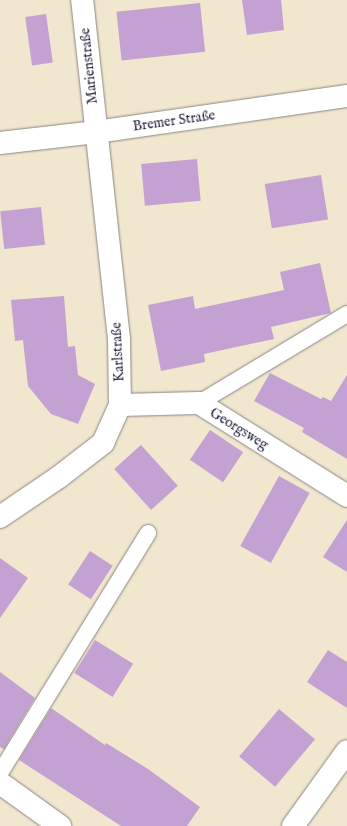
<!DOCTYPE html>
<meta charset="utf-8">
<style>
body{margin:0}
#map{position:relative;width:347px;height:826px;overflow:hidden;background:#f1e7ce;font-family:"IM FELL English",serif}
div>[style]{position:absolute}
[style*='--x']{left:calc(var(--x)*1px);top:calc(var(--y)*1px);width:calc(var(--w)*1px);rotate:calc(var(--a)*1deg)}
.building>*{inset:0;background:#c3a1d3;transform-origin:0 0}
.roads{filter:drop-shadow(0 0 1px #8a8484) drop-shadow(0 0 1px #8a8484)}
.service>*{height:16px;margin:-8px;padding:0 8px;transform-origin:8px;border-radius:8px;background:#fff}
.minor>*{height:22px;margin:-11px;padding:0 11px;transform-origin:11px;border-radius:11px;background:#fff}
.tertiary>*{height:22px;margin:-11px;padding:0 11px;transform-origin:11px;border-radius:11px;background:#fff}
span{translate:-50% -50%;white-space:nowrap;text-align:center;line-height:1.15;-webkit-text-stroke:3px #fff;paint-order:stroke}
.street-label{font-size:14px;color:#22223b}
</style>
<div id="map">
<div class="building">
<i style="clip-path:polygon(242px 0,281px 0,284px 30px,247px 35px)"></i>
<i style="left:200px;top:3px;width:49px;height:84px;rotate:84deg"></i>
<i style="left:46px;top:14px;width:49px;height:21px;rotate:82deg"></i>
<i style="left:197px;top:159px;width:42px;height:56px;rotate:85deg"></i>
<i style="left:321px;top:175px;width:45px;height:57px;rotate:81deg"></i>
<i style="left:41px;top:207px;width:38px;height:41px;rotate:84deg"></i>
<i style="clip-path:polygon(320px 263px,331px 313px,271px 327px,274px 339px,204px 354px,205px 362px,161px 371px,148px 305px,193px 296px,195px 309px,284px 290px,280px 272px)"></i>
<i style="clip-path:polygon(64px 296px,68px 347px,75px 346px,78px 375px,95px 384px,78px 424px,51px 414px,28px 386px,23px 340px,15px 341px,11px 300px)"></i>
<i style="clip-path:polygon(270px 373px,321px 399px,323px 397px,331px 401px,347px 375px,347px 459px,302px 432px,304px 428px,254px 401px)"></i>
<i style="left:210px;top:430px;width:40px;height:36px;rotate:34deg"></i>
<i style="left:141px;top:445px;width:55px;height:36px;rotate:48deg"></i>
<i style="left:279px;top:476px;width:35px;height:80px;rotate:29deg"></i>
<i style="clip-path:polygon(347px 520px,347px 572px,323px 557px)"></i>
<i style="left:90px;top:551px;width:27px;height:40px;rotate:33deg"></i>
<i style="clip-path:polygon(0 558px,28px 578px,0 618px)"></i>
<i style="left:95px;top:640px;width:45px;height:39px;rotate:32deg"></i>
<i style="clip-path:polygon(328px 650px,347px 662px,347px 708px,307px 682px)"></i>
<i style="clip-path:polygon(0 672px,35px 698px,4px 749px,0 747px)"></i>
<i style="clip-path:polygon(51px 708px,105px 745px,106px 743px,148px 769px,200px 807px,187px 826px,121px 826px,19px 760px)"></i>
<i style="left:279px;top:709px;width:47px;height:62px;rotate:40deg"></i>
</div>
<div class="roads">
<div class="service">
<i style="--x:199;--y:403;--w:173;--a:-31"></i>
<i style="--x:0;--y:773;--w:282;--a:-58.3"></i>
</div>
<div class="minor">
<i style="--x:120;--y:405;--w:79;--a:-1.5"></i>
<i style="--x:199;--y:403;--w:175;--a:32.1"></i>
<i style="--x:0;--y:517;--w:71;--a:-34.1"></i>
<i style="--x:59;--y:477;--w:56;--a:-37.7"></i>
<i style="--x:103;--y:443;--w:42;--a:-65.9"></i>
<i style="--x:120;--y:405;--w:66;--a:-90.9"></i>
<i style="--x:119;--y:339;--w:341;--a:-96.2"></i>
<i style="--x:0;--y:783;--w:74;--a:35.6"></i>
<i style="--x:293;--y:826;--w:92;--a:-54.2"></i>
</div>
<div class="tertiary">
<i style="--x:0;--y:143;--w:97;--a:-6.5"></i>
<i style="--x:96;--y:132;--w:254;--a:-8.2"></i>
</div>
</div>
<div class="street-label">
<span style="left:89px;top:66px;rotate:-96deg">Marienstraße</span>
<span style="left:174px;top:121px;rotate:-8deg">Bremer Straße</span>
<span style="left:118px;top:352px;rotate:-93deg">Karlstraße</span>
<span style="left:239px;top:429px;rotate:32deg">Georgsweg</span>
</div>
</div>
